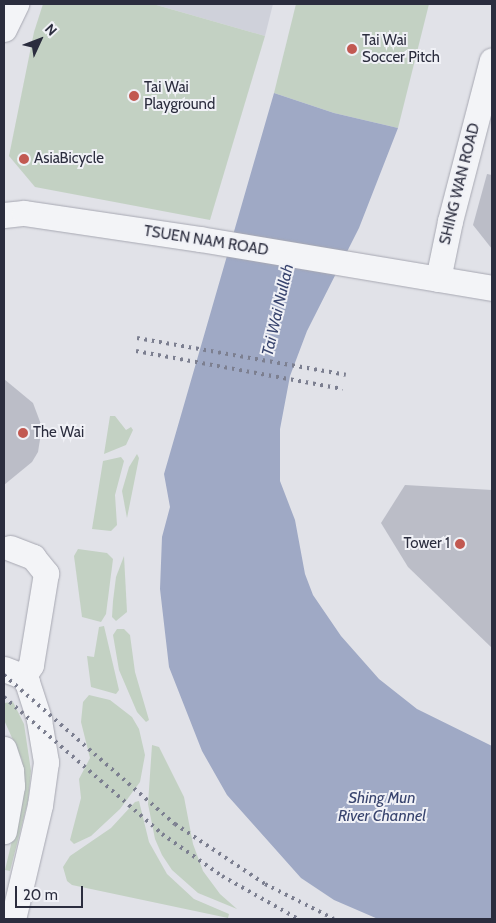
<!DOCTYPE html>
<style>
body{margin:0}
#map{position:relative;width:496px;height:923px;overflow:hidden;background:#e1e2e8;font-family:Cabin,sans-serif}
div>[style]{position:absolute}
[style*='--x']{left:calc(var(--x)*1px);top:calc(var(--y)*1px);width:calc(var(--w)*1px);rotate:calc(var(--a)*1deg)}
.built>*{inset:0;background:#cfd1da}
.green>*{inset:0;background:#c3d1c3}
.water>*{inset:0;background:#9fa9c5}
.building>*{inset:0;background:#bbbdc7}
.roads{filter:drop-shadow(0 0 1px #a7a8b2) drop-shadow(0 0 1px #a7a8b2)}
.minor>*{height:25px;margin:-12.5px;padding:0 12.5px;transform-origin:12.5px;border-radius:12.5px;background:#f3f4f7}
.rail>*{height:4px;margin-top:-2px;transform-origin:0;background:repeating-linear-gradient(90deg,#7c7f90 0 2.5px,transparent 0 7.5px)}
.dots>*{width:14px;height:14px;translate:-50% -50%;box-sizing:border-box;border:2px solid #f0f1f6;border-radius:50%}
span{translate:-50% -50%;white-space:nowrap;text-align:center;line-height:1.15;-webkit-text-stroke:4px #f0f1f6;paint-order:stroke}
.poi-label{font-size:15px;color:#2b2d3e}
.left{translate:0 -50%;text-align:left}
.right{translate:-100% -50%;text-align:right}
.street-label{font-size:15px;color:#2b2d3e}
.water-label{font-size:16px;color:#38446e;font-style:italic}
.frame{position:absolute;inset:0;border:5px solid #2b2d3e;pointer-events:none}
.north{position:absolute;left:15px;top:15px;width:50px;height:50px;-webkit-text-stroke:4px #f0f1f6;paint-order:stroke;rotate:47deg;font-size:14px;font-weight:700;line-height:20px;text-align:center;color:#2b2d3e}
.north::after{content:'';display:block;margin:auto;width:18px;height:22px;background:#2b2d3e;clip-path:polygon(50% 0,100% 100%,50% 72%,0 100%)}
.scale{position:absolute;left:15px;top:886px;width:68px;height:22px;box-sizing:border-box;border:2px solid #2b2d3e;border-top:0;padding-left:6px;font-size:15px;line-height:18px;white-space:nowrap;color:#2b2d3e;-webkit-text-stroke:4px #f0f1f6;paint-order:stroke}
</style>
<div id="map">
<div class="built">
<i style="clip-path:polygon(153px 4px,273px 4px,265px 36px)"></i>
</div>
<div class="green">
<i style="clip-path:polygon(43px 4px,153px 4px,265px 36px,210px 220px,35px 187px,9px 156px,34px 32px)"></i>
<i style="clip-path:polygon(296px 4px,429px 4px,398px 128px,334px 113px,274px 93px)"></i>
<i style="clip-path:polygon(110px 416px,115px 416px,126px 430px,131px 427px,133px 430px,126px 445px,104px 454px)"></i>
<i style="clip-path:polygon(137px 454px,139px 458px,127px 518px,122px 491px,129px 467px)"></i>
<i style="clip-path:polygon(121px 457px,124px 461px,115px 495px,117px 525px,111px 531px,92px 529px,103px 461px)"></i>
<i style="clip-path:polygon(78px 549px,107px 553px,113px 559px,106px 614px,101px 622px,82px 617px,74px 556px)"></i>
<i style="clip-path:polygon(124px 556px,127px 612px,116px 621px,112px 617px,113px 601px,116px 577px)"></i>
<i style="clip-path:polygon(104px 626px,119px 690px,116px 694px,91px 687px,87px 656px,94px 657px,99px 627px)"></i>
<i style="clip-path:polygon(117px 629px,124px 629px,130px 635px,135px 672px,149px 720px,146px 722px,137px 712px,119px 670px,113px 635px)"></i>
<i style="clip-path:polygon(89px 695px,110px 700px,132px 717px,139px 729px,145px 755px,140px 782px,120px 809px,91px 836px,74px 844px,70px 840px,81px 798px,79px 779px,90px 758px,81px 722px,83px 702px)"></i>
<i style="clip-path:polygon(13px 702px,24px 724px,31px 771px,28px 801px,10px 871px,5px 870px,24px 790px,22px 760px,4px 720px,4px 703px)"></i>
<i style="clip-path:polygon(152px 745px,159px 747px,184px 797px,193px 844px,203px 871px,220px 894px,237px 909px,198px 893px,172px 870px,162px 855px,155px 839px,148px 804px)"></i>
<i style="clip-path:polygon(139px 801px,149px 842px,167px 874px,194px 899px,229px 914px,228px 918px,72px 885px,67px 881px,63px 867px,70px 856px,111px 828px,135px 802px)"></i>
</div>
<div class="water">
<i style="clip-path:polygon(274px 93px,334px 113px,398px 128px,359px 228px,307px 331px,290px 376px,280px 429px,280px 481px,295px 520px,305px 574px,313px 595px,341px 636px,379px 679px,417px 709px,492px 746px,492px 919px,378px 919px,334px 900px,301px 878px,227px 795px,202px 751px,169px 667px,160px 589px,162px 537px,170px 507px,164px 474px)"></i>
</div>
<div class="building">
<i style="clip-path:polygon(487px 174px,492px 175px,492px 249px,473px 225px)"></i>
<i style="clip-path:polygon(4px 379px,33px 403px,42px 427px,38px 452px,32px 462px,4px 485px)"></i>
<i style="clip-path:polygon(405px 485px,492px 490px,492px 648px,408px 567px,381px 523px)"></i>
</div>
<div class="roads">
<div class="minor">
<i style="--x:4;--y:29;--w:28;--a:-64"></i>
<i style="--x:4;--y:215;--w:20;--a:-6"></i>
<i style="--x:24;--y:213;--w:178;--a:8.4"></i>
<i style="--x:200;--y:239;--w:296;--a:9.5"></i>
<i style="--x:438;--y:279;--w:59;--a:-78.3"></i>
<i style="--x:450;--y:221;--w:166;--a:-75.4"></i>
<i style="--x:10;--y:548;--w:25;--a:21"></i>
<i style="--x:33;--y:557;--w:21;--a:51"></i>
<i style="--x:46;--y:573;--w:93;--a:99.3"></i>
<i style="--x:31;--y:665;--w:14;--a:124"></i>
<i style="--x:4;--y:669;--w:17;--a:21"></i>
<i style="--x:20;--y:675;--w:10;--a:45"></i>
<i style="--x:27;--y:682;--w:40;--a:72"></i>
<i style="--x:39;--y:720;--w:43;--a:80.5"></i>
<i style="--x:46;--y:762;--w:43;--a:97.9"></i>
<i style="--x:40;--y:805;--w:117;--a:103.3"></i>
<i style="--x:4;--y:749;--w:23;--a:72"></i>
<i style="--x:11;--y:771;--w:15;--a:86"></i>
<i style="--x:12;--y:786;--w:46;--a:100.1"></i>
</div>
</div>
<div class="rail">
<i style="--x:137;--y:338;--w:212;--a:10"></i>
<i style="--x:136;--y:351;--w:210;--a:10.4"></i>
<i style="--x:4;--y:675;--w:227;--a:41.1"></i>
<i style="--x:175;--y:824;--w:108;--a:33.7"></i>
<i style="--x:265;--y:884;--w:77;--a:26.9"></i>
<i style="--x:4;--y:697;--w:209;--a:40.9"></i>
<i style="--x:162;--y:834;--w:73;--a:35"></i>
<i style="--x:222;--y:876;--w:87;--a:29.5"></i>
</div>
<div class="dots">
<i style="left:352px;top:49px;background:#c25951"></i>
<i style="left:134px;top:96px;background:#c25951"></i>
<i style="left:24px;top:159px;background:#c25951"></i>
<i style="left:23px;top:433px;background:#c25951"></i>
<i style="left:460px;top:544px;background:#c25951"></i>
</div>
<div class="poi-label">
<span class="left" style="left:362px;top:49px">Tai Wai<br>Soccer Pitch</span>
<span class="left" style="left:144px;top:96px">Tai Wai<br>Playground</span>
<span class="left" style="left:34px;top:159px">AsiaBicycle</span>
<span class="left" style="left:33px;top:433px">The Wai</span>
<span class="right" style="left:450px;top:544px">Tower 1</span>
</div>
<div class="street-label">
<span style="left:460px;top:184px;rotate:-76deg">SHING WAN ROAD</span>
<span style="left:206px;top:241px;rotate:9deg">TSUEN NAM ROAD</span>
</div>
<div class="water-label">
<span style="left:278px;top:310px;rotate:-77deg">Tai Wai Nullah</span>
<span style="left:382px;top:807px">Shing Mun<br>River Channel</span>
</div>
<div class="frame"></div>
<div class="north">N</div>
<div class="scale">20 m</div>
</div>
